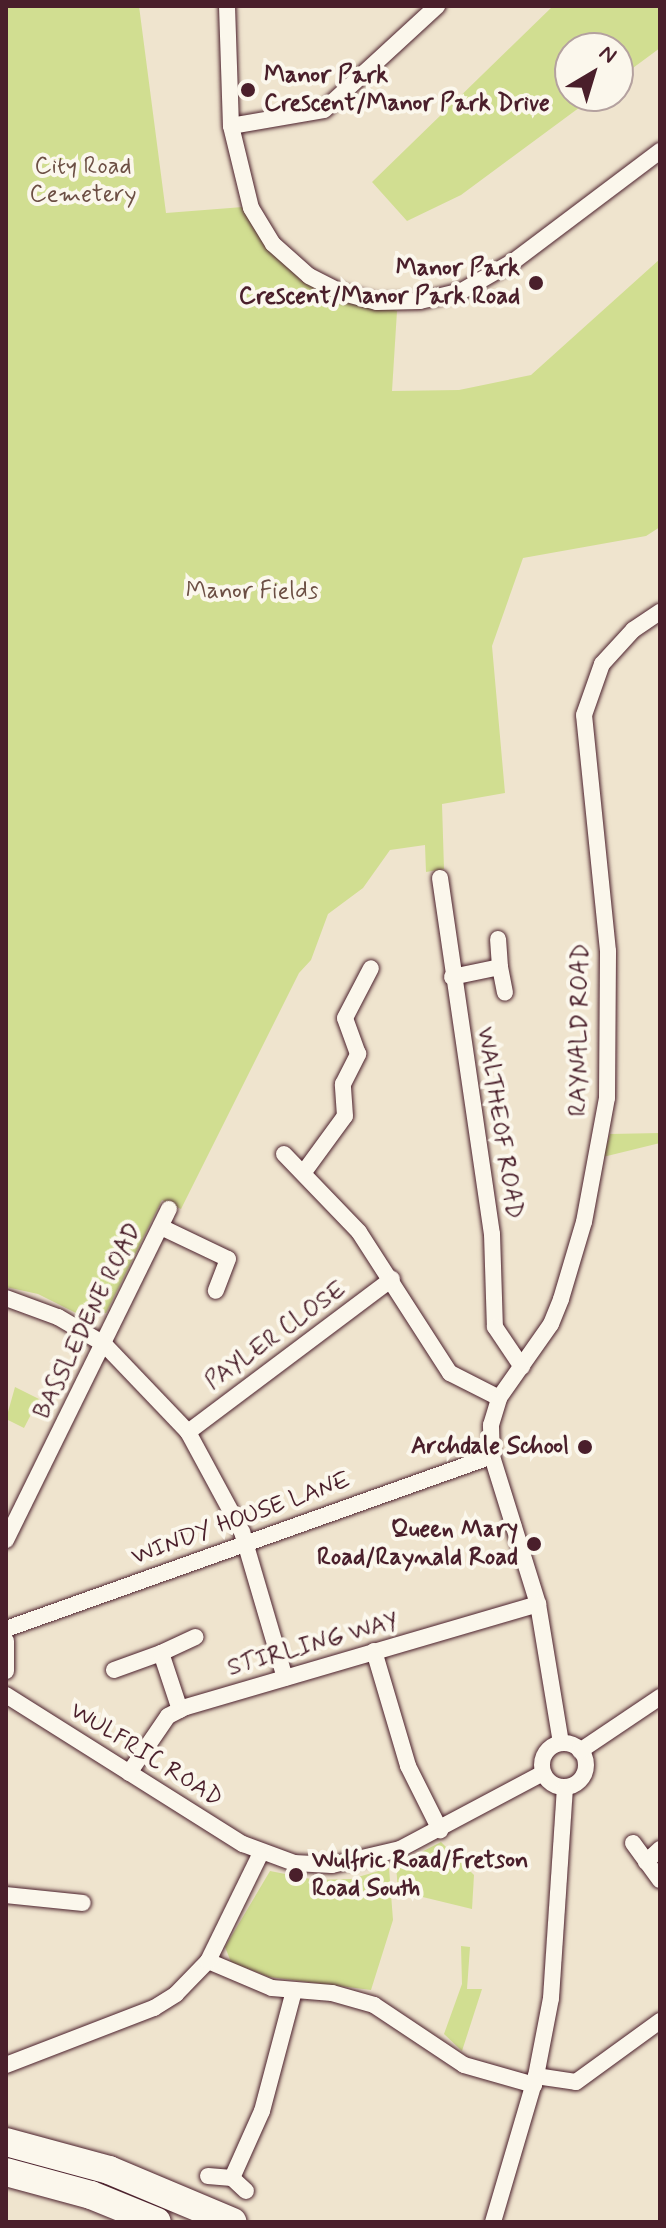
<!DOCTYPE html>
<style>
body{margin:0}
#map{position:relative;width:666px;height:2228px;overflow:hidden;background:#efe4ce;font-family:Mynerve,sans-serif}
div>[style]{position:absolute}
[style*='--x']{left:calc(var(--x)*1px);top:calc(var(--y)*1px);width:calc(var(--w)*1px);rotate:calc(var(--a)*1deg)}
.green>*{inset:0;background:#d1de91}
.roads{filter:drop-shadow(0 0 2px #4a1f2b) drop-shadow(0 0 2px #4a1f2b)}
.minor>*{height:16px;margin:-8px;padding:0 8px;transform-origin:8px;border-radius:8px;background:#fbf7ec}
.minor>.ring{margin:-8px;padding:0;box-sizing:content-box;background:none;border:16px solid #fbf7ec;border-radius:50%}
.trunk>*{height:28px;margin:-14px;padding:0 14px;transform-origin:14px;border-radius:14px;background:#fbf7ec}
.dots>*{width:22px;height:22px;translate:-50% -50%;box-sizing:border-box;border:4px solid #fbf7ec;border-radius:50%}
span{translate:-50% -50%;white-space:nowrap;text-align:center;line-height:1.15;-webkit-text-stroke:8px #fbf7ec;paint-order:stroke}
.poi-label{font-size:24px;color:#4a1f2b;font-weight:700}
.left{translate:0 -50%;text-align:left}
.right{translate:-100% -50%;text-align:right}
.park-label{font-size:24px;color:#6c4f44}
.street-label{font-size:24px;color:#4a1f2b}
.frame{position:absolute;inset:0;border:8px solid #4a1f2b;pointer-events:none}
.north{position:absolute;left:554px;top:32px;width:80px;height:80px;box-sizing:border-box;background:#fbf7ec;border:2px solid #b4a19f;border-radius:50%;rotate:38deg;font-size:22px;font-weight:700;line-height:32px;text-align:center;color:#4a1f2b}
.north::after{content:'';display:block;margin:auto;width:28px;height:36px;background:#4a1f2b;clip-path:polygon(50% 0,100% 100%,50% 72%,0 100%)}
</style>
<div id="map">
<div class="green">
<i style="clip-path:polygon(6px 6px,139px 6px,166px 213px,243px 207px,301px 281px,397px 311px,392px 391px,459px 390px,531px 375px,660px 259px,660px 527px,646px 536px,523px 558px,492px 646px,505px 793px,442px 804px,444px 869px,426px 872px,425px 845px,390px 850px,363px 888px,328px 914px,311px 960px,299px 973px,181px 1209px,162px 1200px,106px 1313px,90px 1312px,86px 1318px,38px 1294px,6px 1287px)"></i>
<i style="clip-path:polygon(553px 6px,660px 6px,660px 48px,618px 79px,618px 48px,570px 48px,570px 96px,595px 96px,461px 195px,407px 221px,372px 182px)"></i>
<i style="clip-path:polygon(660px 1133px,660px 1143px,603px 1157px,610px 1134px)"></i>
<i style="clip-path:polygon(15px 1387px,39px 1399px,24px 1428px,6px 1419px)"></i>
<i style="clip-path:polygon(441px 1842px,474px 1875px,472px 1909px,398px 1891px,396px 1865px)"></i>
<i style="clip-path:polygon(389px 1868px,393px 1920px,371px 1990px,269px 1977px,231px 1962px,225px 1947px,270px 1871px,316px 1880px,351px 1879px)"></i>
<i style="clip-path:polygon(461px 1946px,470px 1947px,467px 1989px,482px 1989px,462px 2051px,444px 2034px,462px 1984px)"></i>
</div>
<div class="roads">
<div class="minor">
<i style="--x:227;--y:6;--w:120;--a:88.1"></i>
<i style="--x:231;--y:126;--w:84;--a:76.3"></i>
<i style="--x:251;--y:208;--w:42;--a:58.6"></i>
<i style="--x:273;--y:244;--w:48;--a:41.6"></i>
<i style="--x:309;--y:276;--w:38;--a:27"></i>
<i style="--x:343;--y:293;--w:35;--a:15"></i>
<i style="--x:377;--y:302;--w:43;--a:-1.3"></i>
<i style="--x:420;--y:301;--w:43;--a:-13.4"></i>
<i style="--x:462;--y:291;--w:60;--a:-30"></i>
<i style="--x:514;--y:261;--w:183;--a:-37"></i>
<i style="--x:231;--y:126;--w:94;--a:-9.8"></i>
<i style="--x:324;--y:110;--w:154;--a:-42.6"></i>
<i style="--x:440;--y:878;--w:360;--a:81.7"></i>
<i style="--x:492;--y:1234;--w:93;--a:88.2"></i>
<i style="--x:495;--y:1327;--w:48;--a:56"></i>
<i style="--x:500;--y:967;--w:26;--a:79"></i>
<i style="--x:452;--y:977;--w:49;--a:-11.8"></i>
<i style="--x:500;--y:967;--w:28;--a:-94"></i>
<i style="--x:284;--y:1154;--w:108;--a:46.1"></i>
<i style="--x:359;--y:1232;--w:168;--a:57.2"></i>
<i style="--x:450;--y:1373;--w:55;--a:27"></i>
<i style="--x:304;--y:1172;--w:69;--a:-53.8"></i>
<i style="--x:345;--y:1116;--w:32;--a:-94"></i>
<i style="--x:343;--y:1084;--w:34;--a:-63"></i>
<i style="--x:358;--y:1054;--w:38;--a:-110"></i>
<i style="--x:345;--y:1018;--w:56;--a:-62.5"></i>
<i style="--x:161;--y:1227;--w:74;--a:25.5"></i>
<i style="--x:228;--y:1259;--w:34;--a:111"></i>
<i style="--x:6;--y:1298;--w:55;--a:20.1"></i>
<i style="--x:58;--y:1317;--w:53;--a:30.4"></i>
<i style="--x:104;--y:1344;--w:122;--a:46.3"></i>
<i style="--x:188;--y:1432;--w:114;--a:61.6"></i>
<i style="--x:242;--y:1532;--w:152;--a:73.6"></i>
<i style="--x:188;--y:1432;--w:255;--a:-36.9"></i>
<i style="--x:6;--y:1540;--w:369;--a:-63.8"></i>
<i style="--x:6;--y:1629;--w:516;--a:-19.59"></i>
<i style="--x:6;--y:1641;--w:30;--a:90"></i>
<i style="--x:374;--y:1651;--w:120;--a:73.5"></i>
<i style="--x:408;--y:1766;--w:72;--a:63.4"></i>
<i style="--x:114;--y:1670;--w:50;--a:-19.9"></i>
<i style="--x:6;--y:1695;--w:280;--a:32.2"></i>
<i style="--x:243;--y:1844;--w:54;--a:20.4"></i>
<i style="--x:294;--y:1863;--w:38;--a:3"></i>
<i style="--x:332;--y:1865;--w:70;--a:-13.2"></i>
<i style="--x:400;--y:1849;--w:162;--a:-28"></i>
<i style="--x:180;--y:1710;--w:60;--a:-108.4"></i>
<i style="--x:161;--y:1653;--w:38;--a:-25"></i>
<i class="ring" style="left:542px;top:1743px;width:28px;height:28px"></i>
<i style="--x:561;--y:1743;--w:141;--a:-99.4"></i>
<i style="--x:538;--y:1604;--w:155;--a:-107.3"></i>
<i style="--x:492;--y:1456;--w:31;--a:-92"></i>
<i style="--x:491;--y:1425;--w:28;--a:-73"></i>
<i style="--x:499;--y:1398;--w:90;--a:-54.9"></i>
<i style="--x:551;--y:1324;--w:27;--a:-68"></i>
<i style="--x:561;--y:1299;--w:80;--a:-73.4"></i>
<i style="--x:584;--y:1222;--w:126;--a:-79.5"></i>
<i style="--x:607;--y:1098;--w:147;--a:-89.6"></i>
<i style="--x:608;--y:951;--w:237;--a:-95.8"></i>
<i style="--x:584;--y:715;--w:54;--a:-70.6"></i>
<i style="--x:602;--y:664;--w:46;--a:-47.6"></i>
<i style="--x:633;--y:630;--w:32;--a:-34"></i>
<i style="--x:580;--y:1751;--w:97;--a:-34"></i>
<i style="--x:129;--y:1773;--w:69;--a:-55.6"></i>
<i style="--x:168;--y:1716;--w:20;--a:-27"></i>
<i style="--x:186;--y:1707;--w:367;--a:-16.3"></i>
<i style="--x:633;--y:1843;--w:46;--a:53.9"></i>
<i style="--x:646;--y:1862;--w:19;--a:-43"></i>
<i style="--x:6;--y:1895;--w:77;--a:5.9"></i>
<i style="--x:208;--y:1961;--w:69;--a:22.9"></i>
<i style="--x:272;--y:1988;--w:60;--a:4.8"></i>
<i style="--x:332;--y:1993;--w:44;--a:15.9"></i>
<i style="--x:374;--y:2005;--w:108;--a:33.7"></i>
<i style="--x:464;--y:2065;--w:73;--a:15.9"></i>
<i style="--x:6;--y:2065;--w:159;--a:-21.1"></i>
<i style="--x:154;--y:2008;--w:26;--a:-32"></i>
<i style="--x:176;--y:1994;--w:46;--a:-45.9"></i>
<i style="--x:208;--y:1961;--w:120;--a:-63.9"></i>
<i style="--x:536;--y:2076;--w:40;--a:8.5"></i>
<i style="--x:576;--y:2082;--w:104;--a:-36"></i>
<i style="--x:208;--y:2176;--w:24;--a:5"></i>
<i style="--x:232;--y:2178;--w:19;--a:43"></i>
<i style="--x:232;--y:2178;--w:73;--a:-65.9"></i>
<i style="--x:262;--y:2111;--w:124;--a:-75.1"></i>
<i style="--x:493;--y:2222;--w:152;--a:-73.6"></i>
<i style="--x:536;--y:2076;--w:79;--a:-79.1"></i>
<i style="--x:551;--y:1998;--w:210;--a:-86.2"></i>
</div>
<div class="trunk">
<i style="--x:6;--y:2142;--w:107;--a:15.2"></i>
<i style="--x:109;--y:2170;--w:134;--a:22.8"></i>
<i style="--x:6;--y:2172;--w:88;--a:15.1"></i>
<i style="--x:91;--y:2195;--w:71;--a:22.2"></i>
</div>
</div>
<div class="dots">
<i style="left:248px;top:90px;background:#4a1f2b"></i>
<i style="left:536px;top:283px;background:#4a1f2b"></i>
<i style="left:585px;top:1447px;background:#4a1f2b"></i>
<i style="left:534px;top:1544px;background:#4a1f2b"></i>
<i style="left:296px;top:1875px;background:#4a1f2b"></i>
</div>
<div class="poi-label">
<span class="left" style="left:264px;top:90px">Manor Park<br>Crescent/Manor Park Drive</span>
<span class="right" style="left:520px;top:283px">Manor Park<br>Crescent/Manor Park Road</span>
<span class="right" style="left:569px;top:1447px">Archdale School</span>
<span class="right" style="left:518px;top:1544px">Queen Mary<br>Road/Raynald Road</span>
<span class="left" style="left:312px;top:1875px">Wulfric Road/Fretson<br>Road South</span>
</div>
<div class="park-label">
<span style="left:83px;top:181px">City Road<br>Cemetery</span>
<span style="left:252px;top:592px">Manor Fields</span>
</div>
<div class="street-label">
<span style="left:580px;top:1030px;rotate:-89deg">RAYNALD ROAD</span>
<span style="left:499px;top:1123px;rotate:81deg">WALTHEOF ROAD</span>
<span style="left:88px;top:1321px;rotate:-64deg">BASSLEDENE ROAD</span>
<span style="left:276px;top:1336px;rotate:-36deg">PAYLER CLOSE</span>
<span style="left:241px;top:1519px;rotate:-20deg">WINDY HOUSE LANE</span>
<span style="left:313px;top:1645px;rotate:-16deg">STIRLING WAY</span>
<span style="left:146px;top:1755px;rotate:32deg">WULFRIC ROAD</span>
</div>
<div class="frame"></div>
<div class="north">N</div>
</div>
